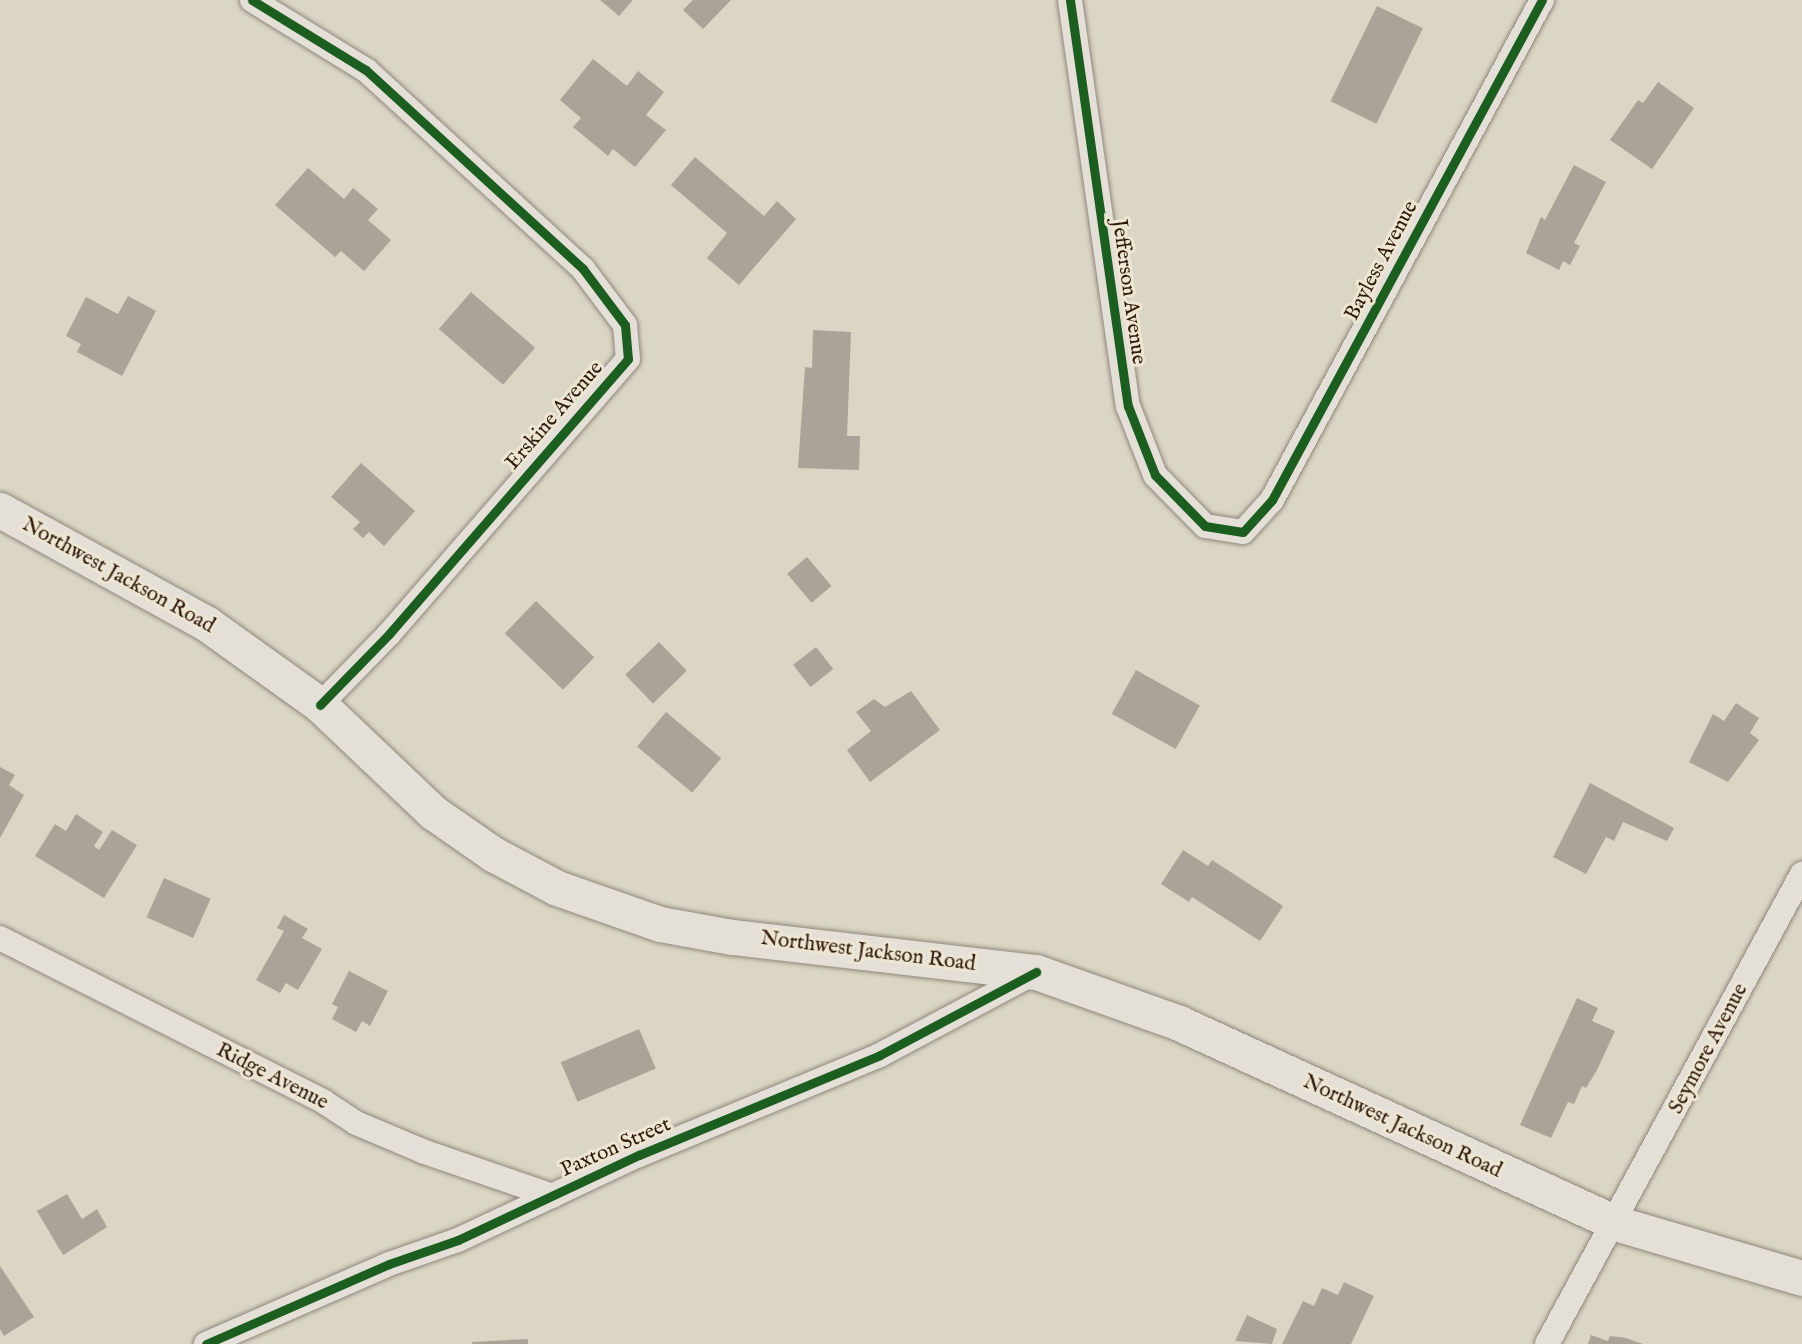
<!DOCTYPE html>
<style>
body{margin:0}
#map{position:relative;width:1802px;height:1344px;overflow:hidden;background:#dbd5c4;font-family:"IM FELL English",serif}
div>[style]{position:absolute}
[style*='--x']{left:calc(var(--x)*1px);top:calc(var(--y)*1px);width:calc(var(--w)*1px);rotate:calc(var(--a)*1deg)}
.building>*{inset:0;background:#a9a497;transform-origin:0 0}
.roads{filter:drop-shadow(0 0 2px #8f887c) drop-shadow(0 0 2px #8f887c)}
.street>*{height:24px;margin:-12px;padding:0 12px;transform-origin:12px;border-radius:12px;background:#e4e0d8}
.secondary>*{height:35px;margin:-17.5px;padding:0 17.5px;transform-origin:17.5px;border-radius:17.5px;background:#e4e0d8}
.cycleway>*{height:9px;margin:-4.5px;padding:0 4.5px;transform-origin:4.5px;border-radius:4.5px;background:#1b5e20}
span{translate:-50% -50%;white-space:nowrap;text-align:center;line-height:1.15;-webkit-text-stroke:6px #ede6d3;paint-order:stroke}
.street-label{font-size:21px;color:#2f1909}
</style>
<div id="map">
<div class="building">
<i style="clip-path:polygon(600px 0,633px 0,619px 16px)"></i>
<i style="clip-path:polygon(693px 0,731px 0,703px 29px,683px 10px)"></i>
<i style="left:1377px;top:6px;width:51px;height:106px;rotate:26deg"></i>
<i style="clip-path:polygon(593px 59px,627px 86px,638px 71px,664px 92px,646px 115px,666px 130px,635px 167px,613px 149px,608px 156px,573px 127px,581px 118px,560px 100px)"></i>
<i style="clip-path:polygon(1658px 82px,1694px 108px,1652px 169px,1610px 140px,1638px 100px,1643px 103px)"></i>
<i style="clip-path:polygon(695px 157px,764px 216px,777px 201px,796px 219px,739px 285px,707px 258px,727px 233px,671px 185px)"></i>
<i style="clip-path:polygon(1574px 165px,1606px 182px,1574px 243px,1580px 246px,1570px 265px,1563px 261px,1559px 270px,1526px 253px,1541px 217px,1545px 220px)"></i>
<i style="clip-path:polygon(308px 168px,344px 199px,353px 188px,378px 209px,368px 220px,391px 240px,364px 271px,341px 251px,335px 257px,275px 205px)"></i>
<i style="left:471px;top:292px;width:85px;height:49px;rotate:41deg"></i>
<i style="clip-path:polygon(128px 296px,156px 311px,122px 376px,77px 352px,81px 344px,66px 336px,86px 297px,118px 314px)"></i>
<i style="clip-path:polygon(813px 330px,851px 332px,847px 436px,860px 436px,859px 470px,798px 468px,805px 367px,812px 368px)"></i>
<i style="clip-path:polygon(361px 463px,415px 511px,384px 546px,369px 532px,363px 538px,353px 529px,360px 522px,331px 497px)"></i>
<i style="left:807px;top:557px;width:38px;height:26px;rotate:50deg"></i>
<i style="left:536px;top:601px;width:81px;height:45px;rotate:44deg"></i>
<i style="left:659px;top:642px;width:40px;height:47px;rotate:46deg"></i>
<i style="left:816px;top:647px;width:28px;height:29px;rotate:52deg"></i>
<i style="left:1136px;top:670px;width:73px;height:50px;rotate:29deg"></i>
<i style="clip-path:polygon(911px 691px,940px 730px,870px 782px,847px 750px,871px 731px,856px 712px,874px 699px,885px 707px)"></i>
<i style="clip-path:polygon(1736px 703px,1759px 718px,1750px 733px,1759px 740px,1728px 782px,1689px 762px,1713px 714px,1724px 721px)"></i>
<i style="left:666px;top:712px;width:72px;height:45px;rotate:40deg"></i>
<i style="clip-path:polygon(0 767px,15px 775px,9px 785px,24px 795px,0 838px)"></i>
<i style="clip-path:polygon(1590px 783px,1674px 828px,1667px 841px,1623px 822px,1614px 841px,1606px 837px,1586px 874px,1553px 857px)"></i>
<i style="clip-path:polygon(76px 814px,103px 832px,94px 846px,99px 850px,112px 830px,137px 845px,104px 898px,35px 856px,55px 824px,66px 831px)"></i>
<i style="clip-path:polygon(1183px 850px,1208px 866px,1212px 860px,1283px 906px,1260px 941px,1192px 897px,1189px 902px,1161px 884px)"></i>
<i style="left:164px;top:878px;width:51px;height:43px;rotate:24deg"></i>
<i style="clip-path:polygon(284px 915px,308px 929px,302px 938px,322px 949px,298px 990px,286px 983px,280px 993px,256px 980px,284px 931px,277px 928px)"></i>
<i style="clip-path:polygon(349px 971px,388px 991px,370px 1026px,362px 1021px,356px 1032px,332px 1019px,338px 1007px,332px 1004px)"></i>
<i style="clip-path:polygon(1577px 998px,1598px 1008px,1592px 1021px,1615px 1031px,1597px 1070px,1586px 1088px,1582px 1086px,1574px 1104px,1568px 1102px,1551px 1138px,1520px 1125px)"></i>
<i style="left:639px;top:1029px;width:43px;height:85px;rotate:67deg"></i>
<i style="clip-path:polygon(67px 1194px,82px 1219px,97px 1209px,107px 1227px,63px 1255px,37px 1211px)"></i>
<i style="clip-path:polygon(0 1266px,34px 1317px,4px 1336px,0 1329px)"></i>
<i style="clip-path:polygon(1344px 1282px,1374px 1296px,1351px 1344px,1282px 1344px,1303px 1301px,1314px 1306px,1322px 1288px,1338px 1295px)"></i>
<i style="clip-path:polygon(1247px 1315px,1277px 1329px,1272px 1344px,1235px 1341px)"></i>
<i style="clip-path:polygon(1591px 1335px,1608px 1341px,1610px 1336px,1626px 1338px,1643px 1344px,1588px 1344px)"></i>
<i style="clip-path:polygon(528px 1339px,528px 1344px,472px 1344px,472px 1342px)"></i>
</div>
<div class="roads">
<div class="street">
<i style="--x:252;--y:0;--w:134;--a:31.6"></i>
<i style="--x:366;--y:70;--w:294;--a:42.5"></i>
<i style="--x:583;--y:269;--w:70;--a:53.1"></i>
<i style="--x:625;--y:325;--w:34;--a:85"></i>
<i style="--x:628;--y:359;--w:364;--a:131"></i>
<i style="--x:389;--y:634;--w:99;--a:134.2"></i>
<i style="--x:1070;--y:0;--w:410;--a:81.9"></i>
<i style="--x:1128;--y:406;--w:74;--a:68.6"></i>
<i style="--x:1155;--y:475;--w:71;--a:45.6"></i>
<i style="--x:1205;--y:526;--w:38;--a:9"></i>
<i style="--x:1243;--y:532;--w:43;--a:-47.8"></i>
<i style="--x:1272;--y:500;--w:568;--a:-61.63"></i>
<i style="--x:0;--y:938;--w:363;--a:26.8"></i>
<i style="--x:324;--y:1102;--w:38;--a:33"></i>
<i style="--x:356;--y:1123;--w:75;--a:22.8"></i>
<i style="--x:425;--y:1152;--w:135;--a:19"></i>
<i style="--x:206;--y:1344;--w:200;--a:-23.6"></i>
<i style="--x:389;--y:1264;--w:73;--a:-19.2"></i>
<i style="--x:458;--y:1240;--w:200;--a:-25.2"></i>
<i style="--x:639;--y:1155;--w:261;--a:-22.5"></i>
<i style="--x:880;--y:1055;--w:177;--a:-28"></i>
<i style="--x:1547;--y:1344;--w:535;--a:-61.52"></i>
</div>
<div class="secondary">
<i style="--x:0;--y:510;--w:236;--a:28.8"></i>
<i style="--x:207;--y:624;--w:139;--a:35.6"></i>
<i style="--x:320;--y:705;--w:157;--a:43.5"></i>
<i style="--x:434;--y:813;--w:72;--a:34.8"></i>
<i style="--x:493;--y:854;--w:72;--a:28"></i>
<i style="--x:557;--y:888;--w:109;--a:19.3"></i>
<i style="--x:660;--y:924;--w:73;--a:10.2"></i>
<i style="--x:732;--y:937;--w:306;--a:6.6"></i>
<i style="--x:1036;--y:972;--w:152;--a:19.6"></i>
<i style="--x:1179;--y:1023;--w:480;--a:24.6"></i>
<i style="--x:1615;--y:1223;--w:195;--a:16.4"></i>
</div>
</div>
<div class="cycleway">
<i style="--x:252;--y:0;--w:134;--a:31.6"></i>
<i style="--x:366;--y:70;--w:294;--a:42.5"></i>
<i style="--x:583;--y:269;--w:70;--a:53.1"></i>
<i style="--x:625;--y:325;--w:34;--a:85"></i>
<i style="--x:628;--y:359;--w:364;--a:131"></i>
<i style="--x:389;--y:634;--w:99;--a:134.2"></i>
<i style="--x:1070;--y:0;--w:410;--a:81.9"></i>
<i style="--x:1128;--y:406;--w:74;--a:68.6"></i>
<i style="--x:1155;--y:475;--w:71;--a:45.6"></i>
<i style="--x:1205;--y:526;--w:38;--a:9"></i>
<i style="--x:1243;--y:532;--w:43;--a:-47.8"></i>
<i style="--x:1272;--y:500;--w:568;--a:-61.63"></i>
<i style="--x:206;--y:1344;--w:200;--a:-23.6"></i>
<i style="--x:389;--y:1264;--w:73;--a:-19.2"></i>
<i style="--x:458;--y:1240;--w:200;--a:-25.2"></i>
<i style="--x:639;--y:1155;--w:261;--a:-22.5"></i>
<i style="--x:880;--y:1055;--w:177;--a:-28"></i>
</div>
<div class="street-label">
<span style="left:1382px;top:261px;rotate:-62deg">Bayless Avenue</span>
<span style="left:1128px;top:292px;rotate:82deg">Jefferson Avenue</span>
<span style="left:555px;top:416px;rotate:-49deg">Erskine Avenue</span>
<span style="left:118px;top:576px;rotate:29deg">Northwest Jackson Road</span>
<span style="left:868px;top:952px;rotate:7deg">Northwest Jackson Road</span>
<span style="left:1709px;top:1049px;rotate:-62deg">Seymore Avenue</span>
<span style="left:272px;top:1077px;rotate:27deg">Ridge Avenue</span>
<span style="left:1402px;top:1127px;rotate:25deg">Northwest Jackson Road</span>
<span style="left:616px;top:1148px;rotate:-24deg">Paxton Street</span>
</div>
</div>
